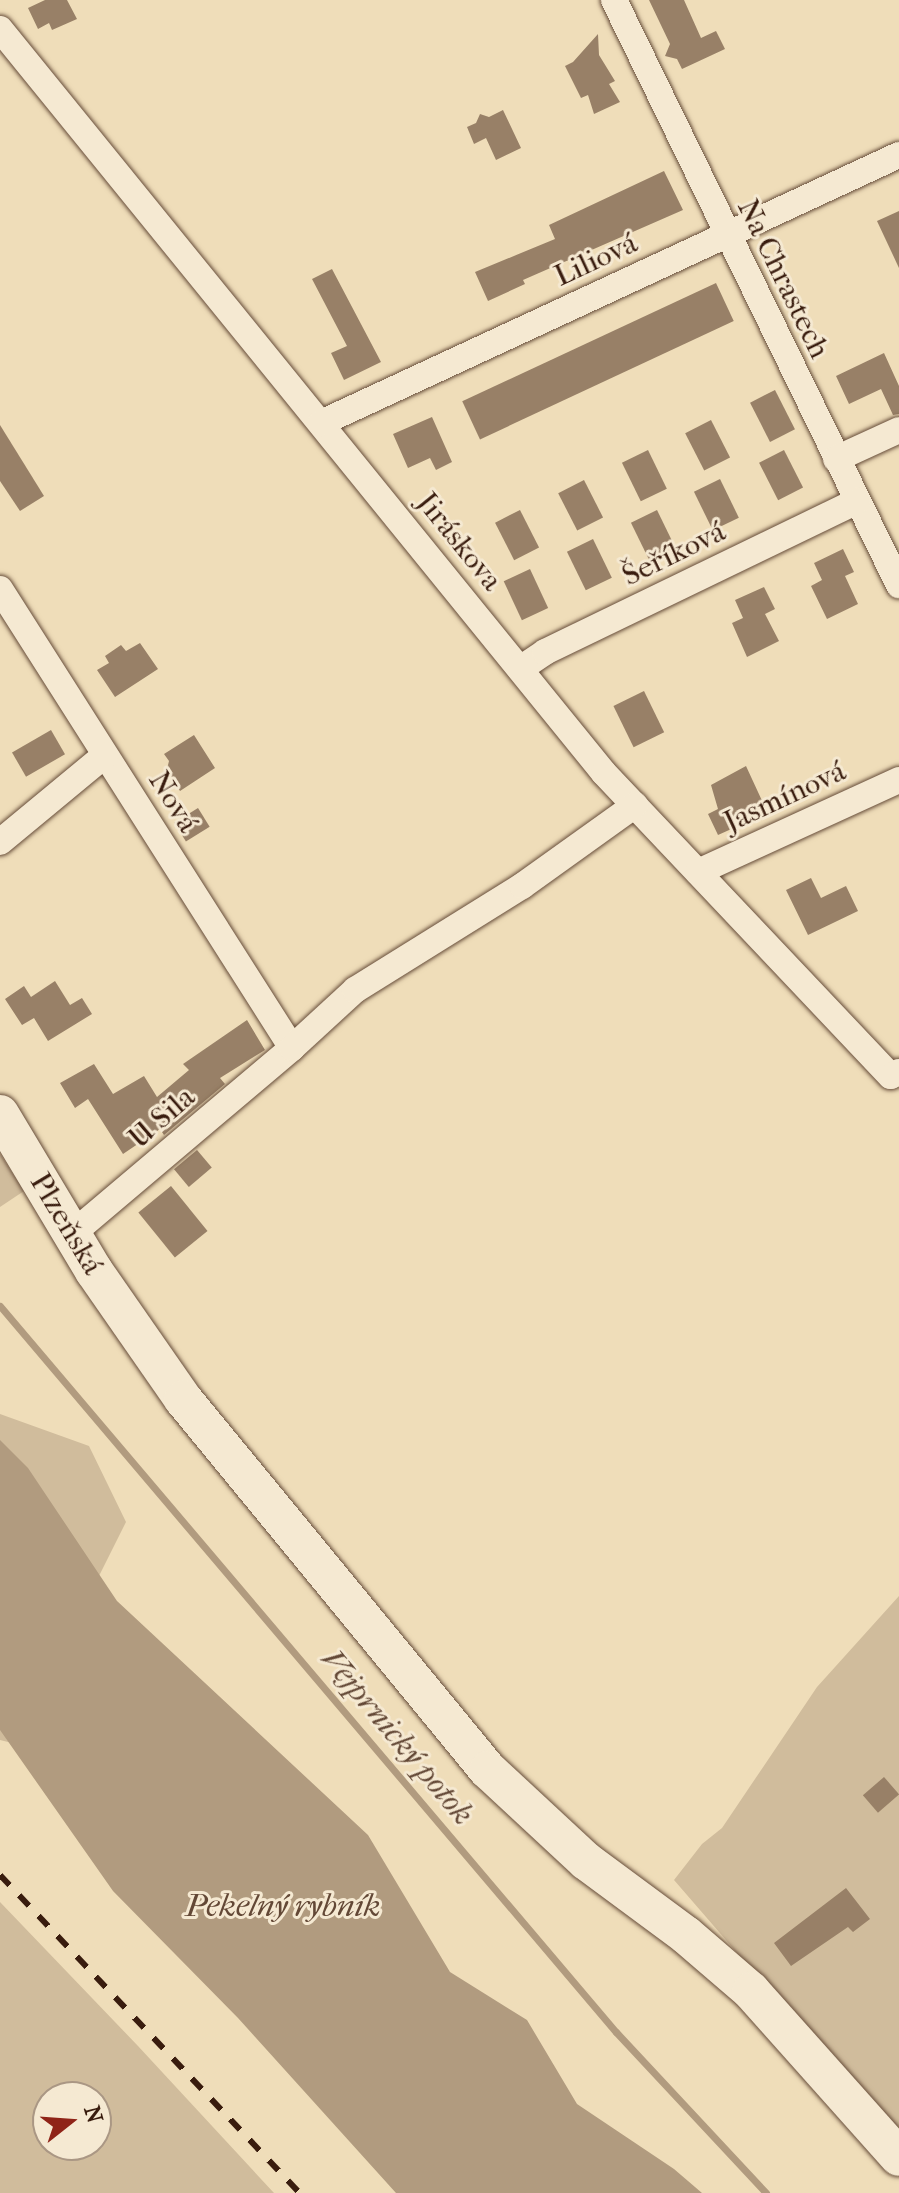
<!DOCTYPE html>
<meta charset="utf-8">
<style>
body{margin:0}
#map{position:relative;width:899px;height:2193px;overflow:hidden;background:#efddb9;font-family:"IM FELL French Canon",serif}
div>[style]{position:absolute}
[style*='--x']{left:calc(var(--x)*1px);top:calc(var(--y)*1px);width:calc(var(--w)*1px);rotate:calc(var(--a)*1deg)}
.green>*{inset:0;background:#d0bc9c}
.water>*{inset:0;background:#b19b7f}
.stream>*{height:7px;margin:-3.5px;padding:0 3.5px;transform-origin:3.5px;border-radius:3.5px;background:#b19b7f}
.building>*{inset:0;background:#988067;transform-origin:0 0}
.roads{filter:drop-shadow(0 0 2px #664c39) drop-shadow(0 0 2px #664c39)}
.minor>*{height:26px;margin:-13px;padding:0 13px;transform-origin:13px;border-radius:13px;background:#f5e9d2}
.secondary>*{height:38px;margin:-19px;padding:0 19px;transform-origin:19px;border-radius:19px;background:#f5e9d2}
.rail>*{height:6px;margin-top:-3px;transform-origin:0;background:repeating-linear-gradient(90deg,#391c0e 0 14px,transparent 0 28px)}
span{translate:-50% -50%;white-space:nowrap;text-align:center;line-height:1.15;-webkit-text-stroke:6px #f5e9d2;paint-order:stroke}
.street-label{font-size:30px;color:#391c0e}
.water-label{font-size:32px;color:#634836;font-style:italic}
.north{position:absolute;left:32px;top:2081px;width:80px;height:80px;box-sizing:border-box;background:#f5e9d2;border:2px solid #aa9784;border-radius:50%;rotate:73deg;font-size:22px;font-weight:700;line-height:32px;text-align:center;color:#391c0e}
.north::after{content:'';display:block;margin:auto;width:28px;height:36px;background:#8f2418;clip-path:polygon(50% 0,100% 100%,50% 72%,0 100%)}
</style>
<div id="map">
<div class="green">
<i style="clip-path:polygon(0 1154px,24px 1191px,0 1207px)"></i>
<i style="clip-path:polygon(0 1414px,89px 1446px,126px 1522px,96px 1582px,52px 1753px,0 1740px)"></i>
<i style="clip-path:polygon(899px 1596px,899px 2140px,674px 1880px,702px 1844px,722px 1828px,817px 1687px)"></i>
<i style="clip-path:polygon(evenodd,0 1902px,138px 2046px,274px 2193px,0 2193px,0 1902px,48px 2097px,96px 2097px,96px 2145px,48px 2145px,48px 2097px)"></i>
</div>
<div class="water">
<i style="clip-path:polygon(0 1440px,28px 1468px,117px 1601px,368px 1835px,450px 1972px,527px 2020px,577px 2104px,674px 2169px,702px 2193px,396px 2193px,238px 2018px,113px 1891px,0 1730px)"></i>
</div>
<div class="stream">
<i style="--x:0;--y:1306;--w:952;--a:49.69"></i>
<i style="--x:616;--y:2032;--w:220;--a:47"></i>
</div>
<div class="building">
<i style="clip-path:polygon(45px 0,67px 0,77px 19px,52px 30px,49px 23px,38px 29px,28px 8px)"></i>
<i style="clip-path:polygon(649px 0,684px 0,701px 38px,716px 31px,725px 49px,682px 69px,677px 59px,665px 56px,670px 44px)"></i>
<i style="clip-path:polygon(598px 34px,599px 55px,615px 81px,609px 84px,620px 102px,594px 114px,588px 95px,581px 98px,565px 66px,573px 62px)"></i>
<i style="clip-path:polygon(503px 110px,521px 148px,496px 160px,486px 138px,474px 144px,467px 127px,476px 123px,480px 114px,489px 117px)"></i>
<i style="clip-path:polygon(664px 171px,683px 210px,523px 280px,525px 284px,488px 301px,475px 272px,555px 239px,549px 225px)"></i>
<i style="clip-path:polygon(899px 211px,899px 268px,877px 221px)"></i>
<i style="clip-path:polygon(332px 269px,381px 362px,344px 380px,331px 353px,347px 346px,312px 279px)"></i>
<i style="left:716px;top:283px;width:42px;height:280px;rotate:65deg"></i>
<i style="clip-path:polygon(884px 353px,899px 386px,899px 414px,893px 415px,881px 389px,849px 404px,836px 376px)"></i>
<i style="left:775px;top:390px;width:44px;height:28px;rotate:63deg"></i>
<i style="clip-path:polygon(432px 417px,452px 462px,436px 470px,430px 458px,408px 468px,393px 434px)"></i>
<i style="left:711px;top:420px;width:42px;height:29px;rotate:63deg"></i>
<i style="clip-path:polygon(0 425px,44px 496px,20px 511px,0 481px)"></i>
<i style="left:648px;top:450px;width:43px;height:29px;rotate:64deg"></i>
<i style="left:784px;top:450px;width:42px;height:28px;rotate:63deg"></i>
<i style="left:720px;top:479px;width:43px;height:29px;rotate:64deg"></i>
<i style="left:584px;top:480px;width:42px;height:29px;rotate:63deg"></i>
<i style="left:520px;top:510px;width:42px;height:28px;rotate:63deg"></i>
<i style="left:657px;top:510px;width:43px;height:29px;rotate:64deg"></i>
<i style="left:593px;top:539px;width:43px;height:29px;rotate:64deg"></i>
<i style="clip-path:polygon(843px 549px,854px 572px,845px 576px,858px 604px,827px 619px,811px 586px,822px 580px,814px 563px)"></i>
<i style="left:530px;top:569px;width:43px;height:29px;rotate:65deg"></i>
<i style="clip-path:polygon(764px 587px,775px 609px,765px 614px,779px 641px,747px 657px,732px 623px,743px 618px,735px 600px)"></i>
<i style="clip-path:polygon(140px 643px,158px 669px,115px 697px,97px 670px,109px 663px,105px 656px,121px 645px,126px 651px)"></i>
<i style="left:644px;top:691px;width:46px;height:34px;rotate:64deg"></i>
<i style="left:51px;top:730px;width:28px;height:45px;rotate:60deg"></i>
<i style="clip-path:polygon(194px 735px,215px 768px,180px 791px,172px 778px,165px 777px,169px 761px,164px 754px)"></i>
<i style="clip-path:polygon(746px 766px,764px 805px,743px 815px,747px 822px,718px 835px,708px 814px,718px 809px,711px 785px)"></i>
<i style="left:198px;top:808px;width:22px;height:28px;rotate:58deg"></i>
<i style="clip-path:polygon(811px 878px,821px 898px,846px 886px,858px 911px,808px 935px,786px 890px)"></i>
<i style="clip-path:polygon(55px 981px,70px 1005px,82px 998px,92px 1014px,48px 1041px,34px 1018px,22px 1025px,5px 999px,24px 986px,31px 997px)"></i>
<i style="clip-path:polygon(247px 1020px,265px 1050px,220px 1078px,225px 1084px,164px 1135px,160px 1129px,123px 1154px,88px 1099px,75px 1108px,60px 1083px,94px 1064px,113px 1094px,144px 1076px,157px 1097px,189px 1070px,183px 1064px)"></i>
<i style="left:197px;top:1150px;width:23px;height:30px;rotate:50deg"></i>
<i style="left:171px;top:1186px;width:58px;height:42px;rotate:51deg"></i>
<i style="left:884px;top:1777px;width:23px;height:28px;rotate:49deg"></i>
<i style="clip-path:polygon(846px 1888px,870px 1919px,853px 1932px,848px 1927px,791px 1966px,774px 1943px)"></i>
</div>
<div class="roads">
<div class="minor">
<i style="--x:614;--y:0;--w:651;--a:64.03"></i>
<i style="--x:0;--y:29;--w:958;--a:50.93"></i>
<i style="--x:604;--y:773;--w:417;--a:46.6"></i>
<i style="--x:891;--y:1076;--w:9;--a:-27"></i>
<i style="--x:321;--y:423;--w:637;--a:-24.88"></i>
<i style="--x:836;--y:459;--w:69;--a:-24.7"></i>
<i style="--x:0;--y:589;--w:544;--a:57.54"></i>
<i style="--x:520;--y:669;--w:30;--a:-34"></i>
<i style="--x:545;--y:652;--w:347;--a:-25.8"></i>
<i style="--x:0;--y:842;--w:136;--a:-39.6"></i>
<i style="--x:698;--y:872;--w:221;--a:-24.6"></i>
<i style="--x:72;--y:1234;--w:288;--a:-40.2"></i>
<i style="--x:292;--y:1048;--w:86;--a:-42.6"></i>
<i style="--x:355;--y:990;--w:197;--a:-31.9"></i>
<i style="--x:522;--y:886;--w:139;--a:-35.6"></i>
</div>
<div class="secondary">
<i style="--x:0;--y:1114;--w:183;--a:59.1"></i>
<i style="--x:94;--y:1271;--w:156;--a:55.2"></i>
<i style="--x:183;--y:1399;--w:480;--a:50.6"></i>
<i style="--x:488;--y:1770;--w:134;--a:42.9"></i>
<i style="--x:586;--y:1861;--w:124;--a:36.5"></i>
<i style="--x:686;--y:1935;--w:86;--a:40.7"></i>
<i style="--x:751;--y:1991;--w:222;--a:48.3"></i>
</div>
</div>
<div class="rail">
<i style="--x:0;--y:1875;--w:437;--a:46.7"></i>
</div>
<div class="street-label">
<span style="left:596px;top:260px;rotate:-25deg">Liliová</span>
<span style="left:783px;top:279px;rotate:64deg">Na Chrastech</span>
<span style="left:459px;top:542px;rotate:51deg">Jiráskova</span>
<span style="left:674px;top:554px;rotate:-26deg">Šeříková</span>
<span style="left:785px;top:797px;rotate:-25deg">Jasmínová</span>
<span style="left:173px;top:802px;rotate:58deg">Nová</span>
<span style="left:162px;top:1118px;rotate:-41deg">U Sila</span>
<span style="left:66px;top:1224px;rotate:59deg">Plzeňská</span>
</div>
<div class="water-label">
<span style="left:397px;top:1737px;rotate:50deg">Vejprnický potok</span>
<span style="left:283px;top:1906px">Pekelný rybník</span>
</div>
<div class="north">N</div>
</div>
